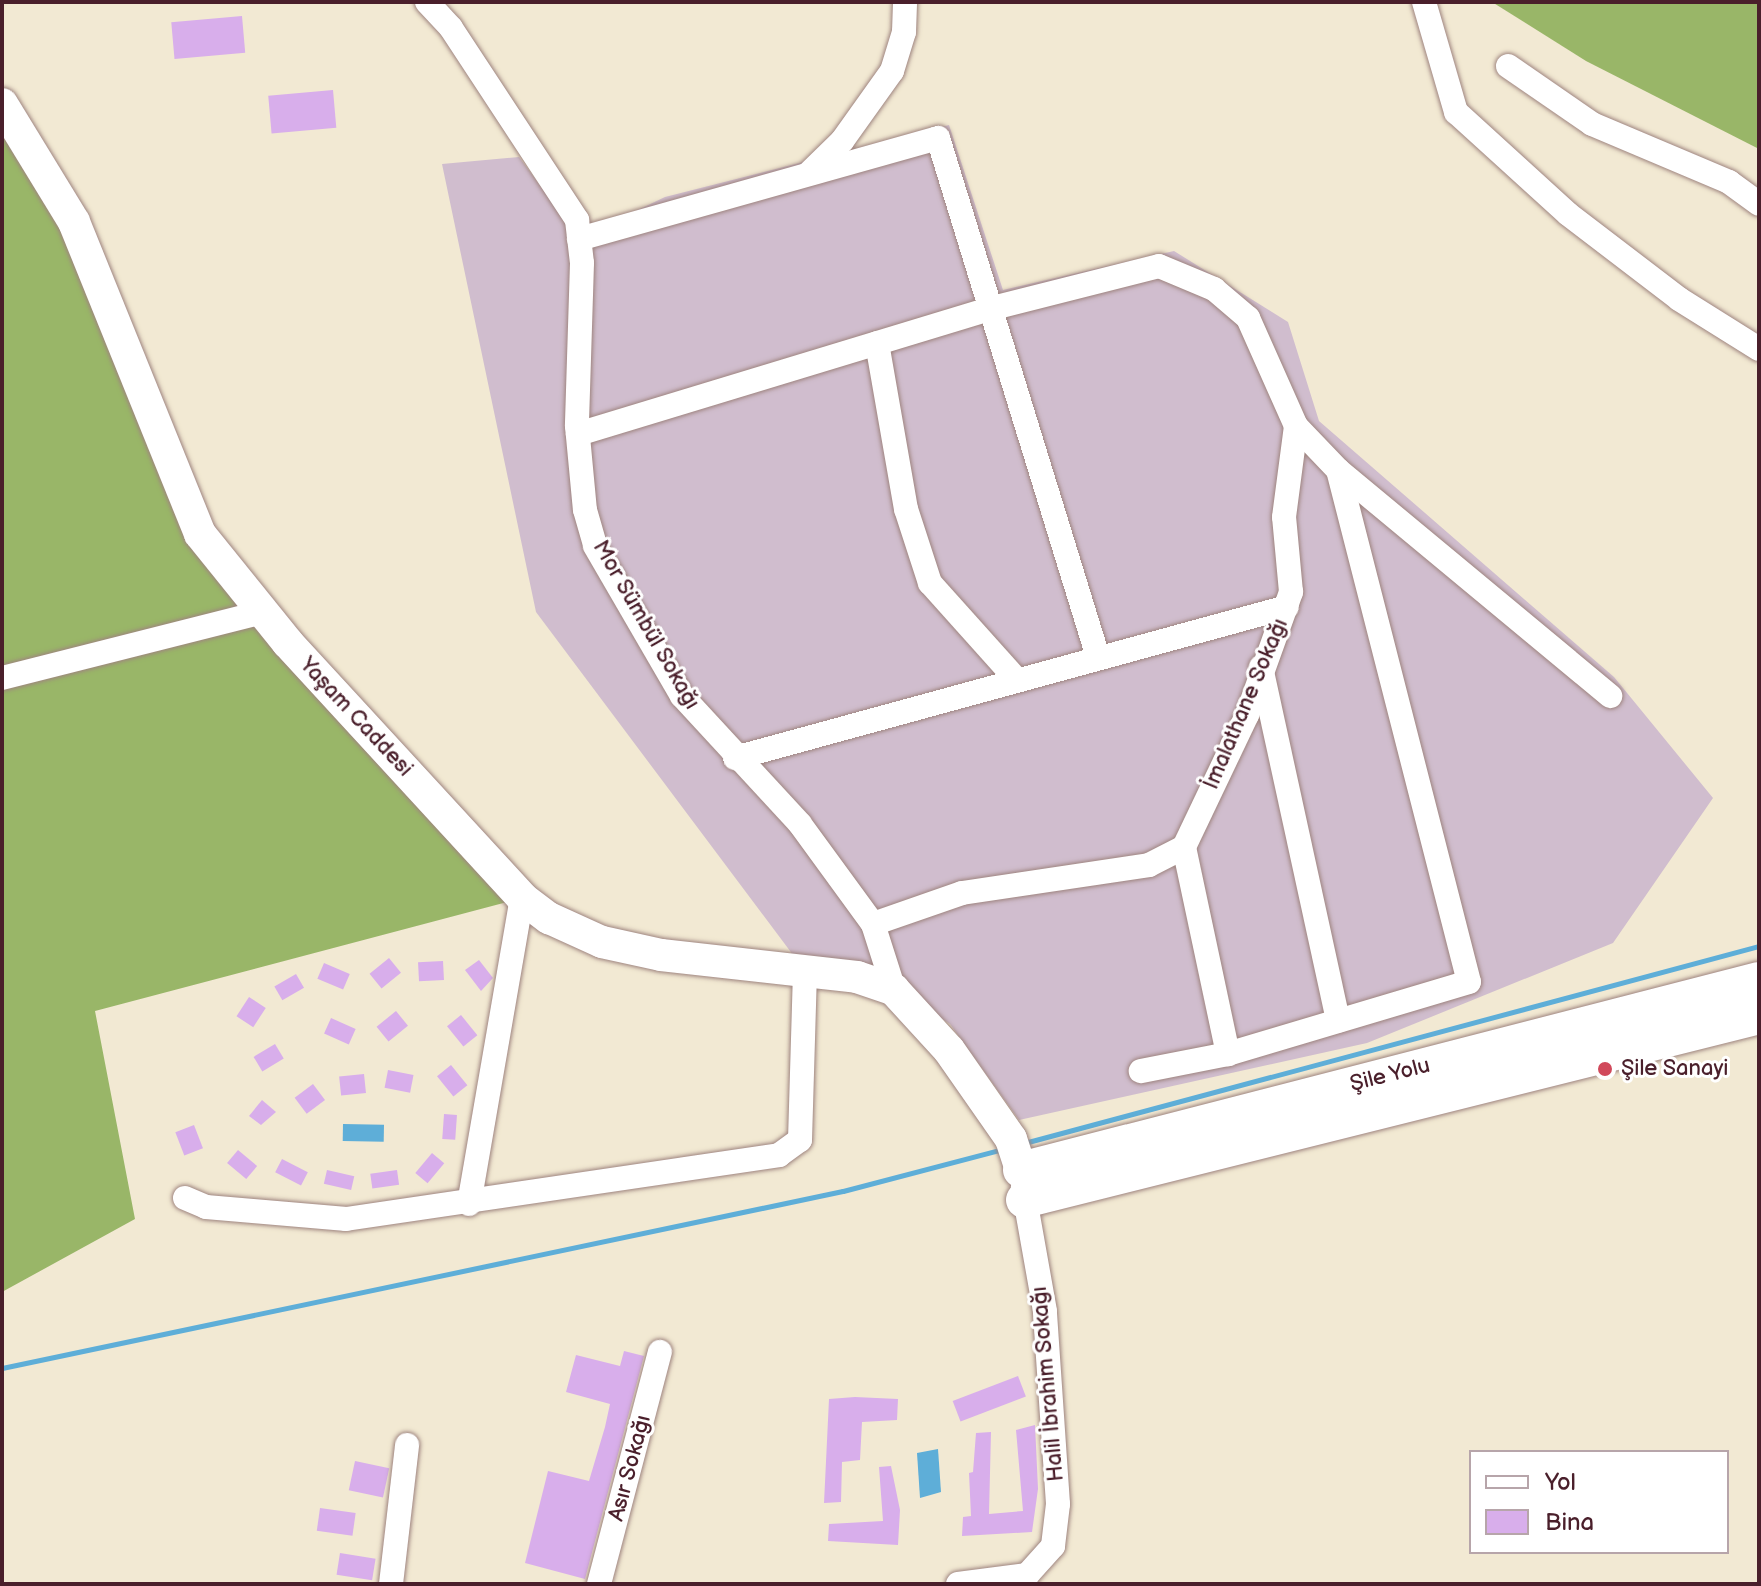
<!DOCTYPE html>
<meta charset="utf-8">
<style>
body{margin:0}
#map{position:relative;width:1761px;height:1586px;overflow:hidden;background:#f2e9d3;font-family:"Balsamiq Sans",sans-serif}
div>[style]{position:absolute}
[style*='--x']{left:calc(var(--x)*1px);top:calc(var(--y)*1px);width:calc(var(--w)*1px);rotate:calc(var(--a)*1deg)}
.industrial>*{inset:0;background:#d0bdce}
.forest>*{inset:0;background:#99b668}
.water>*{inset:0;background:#5eaed8;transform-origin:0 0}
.stream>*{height:5px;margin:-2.5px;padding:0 2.5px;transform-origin:2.5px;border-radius:2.5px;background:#5eaed8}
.building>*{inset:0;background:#d8aeeb;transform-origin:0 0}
.roads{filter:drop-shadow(0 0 2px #9e847f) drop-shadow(0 0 2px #9e847f)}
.minor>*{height:24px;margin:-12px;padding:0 12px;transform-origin:12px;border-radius:12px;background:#fff}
.major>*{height:32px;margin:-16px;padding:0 16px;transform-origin:16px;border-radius:16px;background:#fff}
.highway>*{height:36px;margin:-18px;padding:0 18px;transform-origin:18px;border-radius:18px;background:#fff}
.dots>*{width:22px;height:22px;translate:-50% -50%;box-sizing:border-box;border:4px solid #fff;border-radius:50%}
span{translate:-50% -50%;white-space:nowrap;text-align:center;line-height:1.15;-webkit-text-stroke:6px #fff;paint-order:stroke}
.street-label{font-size:22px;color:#4a1f2b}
.poi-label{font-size:22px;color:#4a1f2b}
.left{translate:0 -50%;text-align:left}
.frame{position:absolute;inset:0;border:4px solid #4a1f2b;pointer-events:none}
.legend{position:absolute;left:1469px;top:1450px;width:260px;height:104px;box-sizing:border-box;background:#fff;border:2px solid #b7a5aa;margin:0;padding:10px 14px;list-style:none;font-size:24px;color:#4a1f2b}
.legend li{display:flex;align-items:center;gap:16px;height:40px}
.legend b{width:40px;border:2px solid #b7a5aa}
</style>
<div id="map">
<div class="industrial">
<i style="clip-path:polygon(949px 125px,1003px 290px,1174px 251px,1288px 322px,1319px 421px,1614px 677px,1713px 798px,1613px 943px,1367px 1043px,1019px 1120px,950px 1024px,895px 988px,805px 971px,536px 612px,442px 164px,519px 157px,579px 238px,665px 197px)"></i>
</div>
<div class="forest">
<i style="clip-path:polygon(1492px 2px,1759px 2px,1759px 149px,1586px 61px)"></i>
<i style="clip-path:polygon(2px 113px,74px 222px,200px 534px,522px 898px,95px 1011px,135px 1219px,2px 1292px)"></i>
</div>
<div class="water">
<i style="left:343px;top:1124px;width:41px;height:17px;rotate:1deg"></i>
<i style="clip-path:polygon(938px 1449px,941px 1492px,920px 1498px,917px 1453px)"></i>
</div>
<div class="stream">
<i style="--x:1028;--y:1142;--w:757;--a:-15.01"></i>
<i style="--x:2;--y:1368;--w:859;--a:-11.89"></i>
<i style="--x:843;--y:1191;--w:161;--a:-14.7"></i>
</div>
<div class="building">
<i style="left:242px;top:16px;width:37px;height:71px;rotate:85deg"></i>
<i style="left:333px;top:90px;width:38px;height:65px;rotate:85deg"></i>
<i style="left:389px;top:958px;width:19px;height:25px;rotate:51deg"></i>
<i style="clip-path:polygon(479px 960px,493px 978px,481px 991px,465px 970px)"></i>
<i style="left:443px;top:961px;width:19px;height:25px;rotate:87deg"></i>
<i style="left:324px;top:963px;width:28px;height:17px;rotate:23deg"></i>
<i style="left:296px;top:974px;width:16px;height:25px;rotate:60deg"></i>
<i style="left:249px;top:997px;width:20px;height:23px;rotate:33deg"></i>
<i style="left:396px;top:1011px;width:19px;height:25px;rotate:51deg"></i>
<i style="left:461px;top:1015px;width:26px;height:18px;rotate:51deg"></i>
<i style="left:331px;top:1018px;width:27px;height:17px;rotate:24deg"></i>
<i style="left:275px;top:1044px;width:17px;height:25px;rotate:59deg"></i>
<i style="left:451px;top:1065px;width:26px;height:18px;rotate:51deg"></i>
<i style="left:388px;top:1070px;width:26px;height:18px;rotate:11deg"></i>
<i style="left:364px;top:1074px;width:19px;height:25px;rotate:84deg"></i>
<i style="left:313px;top:1084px;width:20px;height:23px;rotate:53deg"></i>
<i style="clip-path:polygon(262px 1100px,276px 1112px,261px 1125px,249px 1116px)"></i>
<i style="left:444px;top:1114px;width:13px;height:25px;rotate:4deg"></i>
<i style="left:194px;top:1125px;width:25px;height:20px;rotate:69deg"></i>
<i style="left:238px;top:1150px;width:25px;height:17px;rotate:40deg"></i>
<i style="left:432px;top:1153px;width:16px;height:26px;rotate:40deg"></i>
<i style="left:282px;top:1159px;width:29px;height:15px;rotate:27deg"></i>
<i style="left:327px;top:1170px;width:28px;height:14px;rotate:13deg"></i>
<i style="left:397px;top:1170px;width:15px;height:27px;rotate:82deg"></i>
<i style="clip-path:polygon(624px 1351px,644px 1356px,585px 1579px,525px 1563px,548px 1471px,589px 1481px,605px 1427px,610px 1404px,566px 1392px,576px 1355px,620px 1366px)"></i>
<i style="left:1018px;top:1376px;width:22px;height:70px;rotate:69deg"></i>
<i style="clip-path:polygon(855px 1397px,898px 1399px,897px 1420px,862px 1422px,860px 1460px,842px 1462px,841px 1502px,824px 1503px,829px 1399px)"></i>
<i style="clip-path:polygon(1035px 1425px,1038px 1489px,1032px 1532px,962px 1536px,963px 1517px,971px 1516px,969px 1473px,973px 1472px,976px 1433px,991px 1432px,989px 1514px,1023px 1511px,1016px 1430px)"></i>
<i style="left:355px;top:1461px;width:35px;height:30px;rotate:12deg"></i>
<i style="clip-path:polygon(891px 1466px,900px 1510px,898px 1545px,828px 1541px,829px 1524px,883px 1521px,879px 1467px)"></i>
<i style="left:320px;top:1508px;width:36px;height:23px;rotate:8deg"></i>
<i style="left:340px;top:1553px;width:36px;height:22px;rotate:9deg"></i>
</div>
<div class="roads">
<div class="minor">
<i style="--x:427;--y:2;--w:35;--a:47"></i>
<i style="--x:451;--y:28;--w:230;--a:56.7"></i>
<i style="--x:577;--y:220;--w:43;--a:83.4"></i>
<i style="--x:582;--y:263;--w:163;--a:91.8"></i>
<i style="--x:577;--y:426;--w:84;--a:84.6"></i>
<i style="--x:585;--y:510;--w:37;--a:74"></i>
<i style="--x:595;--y:546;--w:173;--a:59.9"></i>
<i style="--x:682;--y:696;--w:174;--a:47.3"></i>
<i style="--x:800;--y:824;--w:124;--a:53.9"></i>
<i style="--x:873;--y:924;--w:69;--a:72.3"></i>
<i style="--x:1424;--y:2;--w:115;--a:73.8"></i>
<i style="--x:1456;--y:112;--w:151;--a:42.3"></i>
<i style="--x:1568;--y:214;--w:140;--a:37.4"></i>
<i style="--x:1679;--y:299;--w:94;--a:32"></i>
<i style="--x:1508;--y:66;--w:102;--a:34.6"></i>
<i style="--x:1592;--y:124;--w:149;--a:22.9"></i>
<i style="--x:1729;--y:182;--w:37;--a:36"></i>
<i style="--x:809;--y:173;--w:46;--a:-44.1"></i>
<i style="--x:842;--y:141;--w:86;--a:-54.5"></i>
<i style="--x:892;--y:71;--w:41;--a:-72.9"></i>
<i style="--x:904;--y:32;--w:30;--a:-88"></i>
<i style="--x:579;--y:239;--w:373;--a:-15.7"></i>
<i style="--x:938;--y:138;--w:543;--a:72.87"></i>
<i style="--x:877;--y:343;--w:169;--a:80.1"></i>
<i style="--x:906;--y:509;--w:78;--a:72"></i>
<i style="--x:930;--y:583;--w:130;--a:48.1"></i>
<i style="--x:578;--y:434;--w:430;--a:-16.9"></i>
<i style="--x:989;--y:309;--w:175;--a:-14.2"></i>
<i style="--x:1159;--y:266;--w:60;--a:22.7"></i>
<i style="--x:1214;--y:289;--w:45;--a:40.5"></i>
<i style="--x:1248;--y:318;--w:118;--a:66"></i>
<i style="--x:1296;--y:426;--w:61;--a:46.3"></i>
<i style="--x:1338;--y:470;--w:528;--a:75.65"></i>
<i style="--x:1469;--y:982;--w:252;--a:163.4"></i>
<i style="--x:1228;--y:1054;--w:89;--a:168.9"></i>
<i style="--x:1338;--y:470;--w:354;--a:39.7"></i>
<i style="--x:1261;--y:667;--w:362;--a:77.7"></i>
<i style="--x:2;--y:678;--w:269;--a:-14.2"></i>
<i style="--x:735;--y:758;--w:572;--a:-15.3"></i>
<i style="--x:1184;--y:847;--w:212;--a:78"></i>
<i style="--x:873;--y:924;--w:94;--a:-19.2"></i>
<i style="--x:962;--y:893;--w:189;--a:-8.5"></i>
<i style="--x:1149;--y:865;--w:39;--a:-27"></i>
<i style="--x:1184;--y:847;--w:146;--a:-64.5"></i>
<i style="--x:1247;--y:715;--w:131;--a:-70.3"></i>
<i style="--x:1291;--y:592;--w:75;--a:-95.3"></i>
<i style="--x:1284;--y:517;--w:92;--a:-82.5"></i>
<i style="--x:185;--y:1198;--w:23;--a:23"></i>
<i style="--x:206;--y:1207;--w:141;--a:4.9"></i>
<i style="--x:346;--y:1219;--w:438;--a:-8.4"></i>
<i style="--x:779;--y:1155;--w:26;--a:-36"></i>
<i style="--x:800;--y:1140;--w:169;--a:-88.3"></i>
<i style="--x:469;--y:1204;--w:311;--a:-80.2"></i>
<i style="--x:391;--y:1584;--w:140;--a:-83.4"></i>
<i style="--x:599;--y:1584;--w:240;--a:-75.3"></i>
<i style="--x:958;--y:1584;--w:70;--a:-7.4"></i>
<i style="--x:1027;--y:1575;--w:39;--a:-48"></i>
<i style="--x:1053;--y:1546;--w:42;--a:-83.2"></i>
<i style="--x:1058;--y:1504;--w:193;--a:-93.9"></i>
<i style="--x:1045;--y:1311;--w:126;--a:-100.1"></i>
</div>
<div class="major">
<i style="--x:2;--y:104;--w:138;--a:58.6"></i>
<i style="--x:74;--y:222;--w:336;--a:68"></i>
<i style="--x:200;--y:534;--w:139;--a:51.1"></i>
<i style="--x:287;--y:642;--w:348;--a:47.4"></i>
<i style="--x:522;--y:898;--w:34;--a:37"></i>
<i style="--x:549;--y:918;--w:58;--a:24.4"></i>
<i style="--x:602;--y:942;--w:60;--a:12.4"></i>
<i style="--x:661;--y:955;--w:197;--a:6.4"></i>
<i style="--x:857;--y:977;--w:39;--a:19"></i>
<i style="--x:894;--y:990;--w:81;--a:47.5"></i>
<i style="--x:949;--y:1050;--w:108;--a:55.1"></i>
<i style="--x:1011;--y:1139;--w:33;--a:72"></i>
</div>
<div class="highway">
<i style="--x:1021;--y:1170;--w:762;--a:-14.44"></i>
<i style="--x:1024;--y:1200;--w:758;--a:-14.05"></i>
</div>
</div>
<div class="dots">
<i style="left:1605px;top:1069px;background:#d1495b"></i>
</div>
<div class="street-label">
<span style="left:646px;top:625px;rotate:60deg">Mor Sümbül Sokağı</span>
<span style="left:1246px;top:704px;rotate:-67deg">İmalathane Sokağı</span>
<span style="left:356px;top:717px;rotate:47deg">Yaşam Caddesi</span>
<span style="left:1390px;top:1075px;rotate:-14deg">Şile Yolu</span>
<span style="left:1048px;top:1384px;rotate:-95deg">Halil İbrahim Sokağı</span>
<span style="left:630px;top:1468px;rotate:-75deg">Asır Sokağı</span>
</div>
<div class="poi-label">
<span class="left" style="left:1621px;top:1069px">Şile Sanayi</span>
</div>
<div class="frame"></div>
<ul class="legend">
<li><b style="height:10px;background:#fff"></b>Yol</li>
<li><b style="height:22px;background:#d8aeeb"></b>Bina</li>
</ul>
</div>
